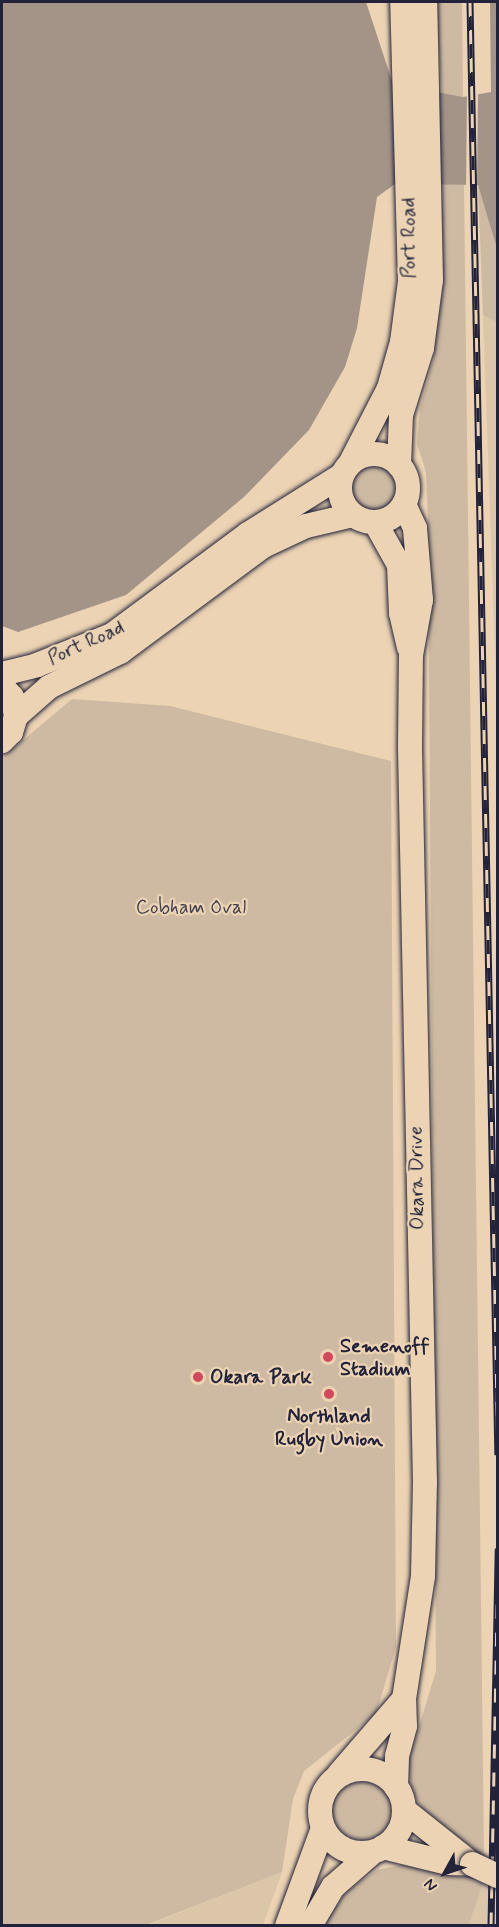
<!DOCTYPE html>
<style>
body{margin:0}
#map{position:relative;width:499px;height:1927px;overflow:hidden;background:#ebd3b3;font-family:Mynerve,sans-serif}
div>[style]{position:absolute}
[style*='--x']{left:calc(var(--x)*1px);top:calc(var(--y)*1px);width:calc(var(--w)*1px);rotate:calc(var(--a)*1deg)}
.built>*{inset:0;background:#dcc6aa}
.green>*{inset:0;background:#cebaa2}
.round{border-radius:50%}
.water>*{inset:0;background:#a49488}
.pier>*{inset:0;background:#ebd3b3}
.roads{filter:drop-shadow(0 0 2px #22223b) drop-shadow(0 0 2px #22223b)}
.secondary>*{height:24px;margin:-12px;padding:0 12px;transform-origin:12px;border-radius:12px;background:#ebd3b3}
.secondary>.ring{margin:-12px;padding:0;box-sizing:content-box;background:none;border:24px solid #ebd3b3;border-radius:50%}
.rail>*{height:7px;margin-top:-3.5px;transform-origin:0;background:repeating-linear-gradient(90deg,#ebd3b3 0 14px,#22223b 0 28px);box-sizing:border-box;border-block:2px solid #22223b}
.bridges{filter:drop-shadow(0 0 2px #22223b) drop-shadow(0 0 2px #22223b)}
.secondary-bridge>*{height:24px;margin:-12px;padding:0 12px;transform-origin:12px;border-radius:12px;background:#ebd3b3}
.dots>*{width:16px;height:16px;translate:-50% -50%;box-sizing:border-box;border:3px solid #ebd3b3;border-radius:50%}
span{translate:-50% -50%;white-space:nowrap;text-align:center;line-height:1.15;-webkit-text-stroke:4.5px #ebd3b3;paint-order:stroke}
.street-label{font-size:20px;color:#22223b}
.park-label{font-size:20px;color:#444050}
.poi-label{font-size:20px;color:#22223b;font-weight:700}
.left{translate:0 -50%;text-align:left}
.frame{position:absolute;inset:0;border:3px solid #22223b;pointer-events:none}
.north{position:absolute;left:415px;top:1843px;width:60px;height:60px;-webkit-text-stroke:4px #ebd3b3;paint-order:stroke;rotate:230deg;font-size:16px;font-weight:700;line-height:24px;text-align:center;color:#22223b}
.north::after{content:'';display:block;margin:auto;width:21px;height:27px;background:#22223b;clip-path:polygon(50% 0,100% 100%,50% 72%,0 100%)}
</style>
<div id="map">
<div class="built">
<i style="clip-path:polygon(483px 315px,498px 322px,497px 708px)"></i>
<i style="clip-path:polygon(282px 1872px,263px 1925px,146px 1926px)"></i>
<i style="clip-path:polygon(483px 1883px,497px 1890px,497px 1925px,469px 1925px)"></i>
</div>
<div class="green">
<i style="clip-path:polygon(436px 2px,462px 2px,463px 97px,442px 96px)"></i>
<i style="clip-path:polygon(443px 184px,464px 185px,484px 1853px,449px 1835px,425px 1813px,412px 1792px,408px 1763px,436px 1671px,428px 518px,426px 472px,417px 444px,420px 408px,434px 358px)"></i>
<i style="clip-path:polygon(478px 185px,497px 249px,497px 322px,483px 315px)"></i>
<i class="round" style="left:348px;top:464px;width:48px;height:48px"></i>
<i style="clip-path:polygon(72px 699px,170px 706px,391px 761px,396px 1647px,376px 1714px,304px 1771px,293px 1799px,282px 1872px,146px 1925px,2px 1926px,2px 758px)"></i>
<i class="round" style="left:332px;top:1780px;width:60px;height:60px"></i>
<i style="clip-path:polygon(406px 1864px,483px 1883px,469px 1925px,321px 1926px,347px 1891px,377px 1870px)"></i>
</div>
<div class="water">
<i style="clip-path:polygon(2px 2px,366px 2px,393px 84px,463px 97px,491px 92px,490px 2px,498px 2px,497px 249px,478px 185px,395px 184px,377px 197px,357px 328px,345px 367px,309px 430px,244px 497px,126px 595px,18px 632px,2px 626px)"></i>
</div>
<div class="pier">
<i style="clip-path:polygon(478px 91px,477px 189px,476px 189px,466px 188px,467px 93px)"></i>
</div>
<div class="roads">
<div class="secondary">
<i class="ring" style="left:340px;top:454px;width:44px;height:44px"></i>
<i style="--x:351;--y:462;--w:83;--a:-62.8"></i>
<i style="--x:389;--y:388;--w:48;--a:-74.2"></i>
<i style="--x:402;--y:342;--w:62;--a:-82.5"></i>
<i style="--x:410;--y:281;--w:279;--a:-91.6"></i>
<i style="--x:399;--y:465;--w:50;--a:-87.7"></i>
<i style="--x:401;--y:415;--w:70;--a:-72.6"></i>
<i style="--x:422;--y:348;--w:69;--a:-82.5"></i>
<i style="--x:431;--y:280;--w:278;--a:-91.2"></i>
<i style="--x:375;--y:522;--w:49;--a:60.8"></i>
<i style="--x:399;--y:565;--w:48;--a:87.6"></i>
<i style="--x:401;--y:613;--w:35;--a:77"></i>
<i style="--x:2;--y:674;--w:36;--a:-14"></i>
<i style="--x:37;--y:665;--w:81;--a:-21.8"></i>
<i style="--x:112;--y:635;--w:169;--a:-36.6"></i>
<i style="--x:248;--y:534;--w:111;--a:-32.1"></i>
<i style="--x:2;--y:686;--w:15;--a:48"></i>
<i style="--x:12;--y:697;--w:19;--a:78"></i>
<i style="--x:16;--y:716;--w:17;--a:107"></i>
<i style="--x:11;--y:732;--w:13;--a:135"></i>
<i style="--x:16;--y:716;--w:44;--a:-41.3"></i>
<i style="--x:49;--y:687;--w:79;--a:-26.2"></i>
<i style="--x:120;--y:652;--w:178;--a:-36.5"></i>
<i style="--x:263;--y:546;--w:47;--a:-24.9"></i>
<i style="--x:306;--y:526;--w:48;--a:-13.2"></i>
<i class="ring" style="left:320px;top:1769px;width:60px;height:60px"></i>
<i style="--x:339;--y:1774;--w:99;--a:-49.1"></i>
<i style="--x:396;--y:1787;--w:31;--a:-88"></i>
<i style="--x:397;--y:1756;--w:31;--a:-75"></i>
<i style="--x:405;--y:1726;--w:27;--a:-92"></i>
<i style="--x:404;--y:1699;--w:124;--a:-81.2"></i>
<i style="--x:423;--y:1576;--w:93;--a:-88.8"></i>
<i style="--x:425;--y:1483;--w:737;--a:-91.17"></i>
<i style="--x:410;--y:746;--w:91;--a:-89.4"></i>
<i style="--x:411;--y:655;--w:56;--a:-79.7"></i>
<i style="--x:421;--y:600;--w:72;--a:-94.8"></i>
<i style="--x:415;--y:528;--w:26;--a:-115"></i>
<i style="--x:404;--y:1810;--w:87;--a:38.5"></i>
<i style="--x:383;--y:1847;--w:67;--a:13.8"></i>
<i style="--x:448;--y:1863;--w:24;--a:2"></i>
<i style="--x:287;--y:1926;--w:104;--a:-69.8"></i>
<i style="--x:310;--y:1926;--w:45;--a:-59.5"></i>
<i style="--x:333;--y:1887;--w:52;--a:-41.1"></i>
</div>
</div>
<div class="rail">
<i style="--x:470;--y:2;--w:1453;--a:88.9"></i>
<i style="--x:491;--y:1926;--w:378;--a:-88.9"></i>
</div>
<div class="bridges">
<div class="secondary-bridge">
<i style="--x:472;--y:1864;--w:29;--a:25"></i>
</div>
</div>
<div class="dots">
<i style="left:328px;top:1357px;background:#d1495b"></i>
<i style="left:198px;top:1377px;background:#d1495b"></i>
<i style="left:329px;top:1394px;background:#d1495b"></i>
</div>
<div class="street-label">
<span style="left:409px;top:238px;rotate:-90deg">Port Road</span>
<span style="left:86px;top:643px;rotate:-24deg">Port Road</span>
<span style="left:417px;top:1178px;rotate:-91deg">Okara Drive</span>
</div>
<div class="park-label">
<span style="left:191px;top:907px">Cobham Oval</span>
</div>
<div class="poi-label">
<span class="left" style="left:340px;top:1358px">Semenoff<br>Stadium</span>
<span class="left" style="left:210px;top:1377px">Okara Park</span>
<span style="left:329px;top:1428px">Northland<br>Rugby Union</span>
</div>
<div class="frame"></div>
<div class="north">N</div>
</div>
